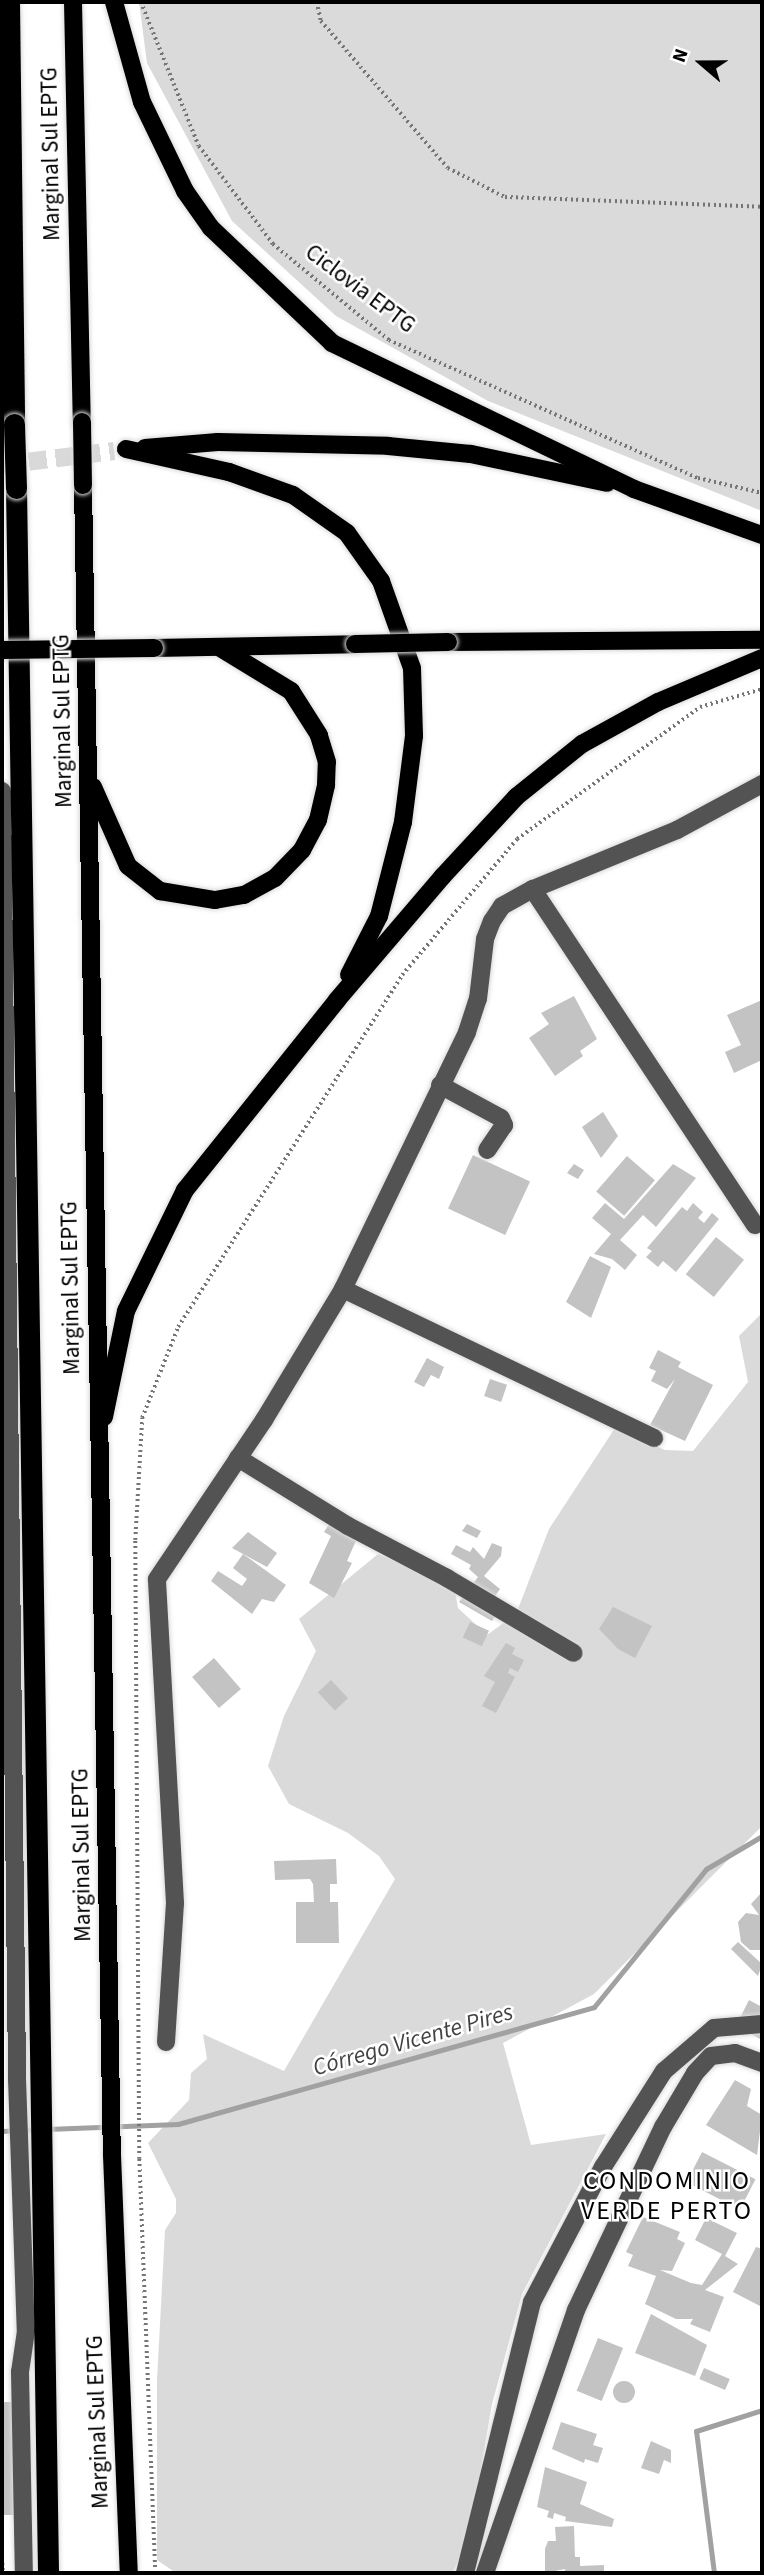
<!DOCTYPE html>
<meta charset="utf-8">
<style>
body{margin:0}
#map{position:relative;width:764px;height:2575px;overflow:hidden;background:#fff;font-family:"Source Sans 3",sans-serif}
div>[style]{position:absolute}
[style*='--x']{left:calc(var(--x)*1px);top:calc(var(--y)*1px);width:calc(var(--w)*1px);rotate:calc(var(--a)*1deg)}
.green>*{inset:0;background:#dadada}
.stream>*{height:5px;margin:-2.5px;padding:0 2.5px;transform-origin:2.5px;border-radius:2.5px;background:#a1a1a1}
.building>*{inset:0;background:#c3c3c3;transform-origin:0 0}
.round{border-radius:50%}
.major-tunnel>*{height:18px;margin-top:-9px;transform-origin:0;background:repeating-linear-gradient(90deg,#d9d9d9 0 18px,transparent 0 27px)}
.path>*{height:3.5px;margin-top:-1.75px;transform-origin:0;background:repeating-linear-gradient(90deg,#757575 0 2px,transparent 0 5.5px)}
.roads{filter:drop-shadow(0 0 2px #dbdbdb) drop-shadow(0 0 2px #dbdbdb)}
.minor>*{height:18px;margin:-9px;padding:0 9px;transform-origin:9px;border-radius:9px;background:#535353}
.major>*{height:18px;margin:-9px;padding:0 9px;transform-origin:9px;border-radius:9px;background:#000}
.highway>*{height:21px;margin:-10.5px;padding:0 10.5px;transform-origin:10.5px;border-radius:10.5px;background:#000}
.bridges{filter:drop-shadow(0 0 2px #dbdbdb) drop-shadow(0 0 2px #dbdbdb)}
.major-bridge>*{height:18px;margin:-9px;padding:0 9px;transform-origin:9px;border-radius:9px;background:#000}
.highway-bridge>*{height:21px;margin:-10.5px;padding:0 10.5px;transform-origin:10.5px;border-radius:10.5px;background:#000}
span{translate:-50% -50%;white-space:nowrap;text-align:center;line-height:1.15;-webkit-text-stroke:5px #fff;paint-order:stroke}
.street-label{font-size:23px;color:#000}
.water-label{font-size:24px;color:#424242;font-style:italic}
.quarter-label{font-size:26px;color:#000;letter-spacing:2px}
.frame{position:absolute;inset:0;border:4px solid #000;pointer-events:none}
.north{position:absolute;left:666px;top:28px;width:70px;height:70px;-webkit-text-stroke:5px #fff;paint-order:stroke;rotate:290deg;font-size:19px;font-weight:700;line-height:28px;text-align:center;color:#000}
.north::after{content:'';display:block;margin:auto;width:24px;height:32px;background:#000;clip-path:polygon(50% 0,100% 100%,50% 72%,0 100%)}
</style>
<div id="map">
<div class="green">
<i style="clip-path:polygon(139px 2px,762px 2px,762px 511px,488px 401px,336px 316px,232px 221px,147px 63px)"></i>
<i style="clip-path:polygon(762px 1313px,762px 1826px,594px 1994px,503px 2043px,531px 2145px,606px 2134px,522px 2294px,492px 2404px,468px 2543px,452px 2573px,176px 2573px,157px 2560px,157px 2380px,165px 2230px,176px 2213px,176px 2199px,148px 2143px,189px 2100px,191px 2073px,207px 2059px,203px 2034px,284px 2071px,395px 1879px,379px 1856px,348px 1833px,289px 1804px,268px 1766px,284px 1716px,316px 1651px,299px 1619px,378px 1554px,454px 1586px,458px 1608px,487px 1635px,516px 1614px,549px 1529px,615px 1428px,665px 1450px,693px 1451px,748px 1382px,739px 1336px)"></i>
</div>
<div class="stream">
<i style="--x:47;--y:2129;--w:131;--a:-2.2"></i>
<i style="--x:178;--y:2124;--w:432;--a:-15.7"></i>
<i style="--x:594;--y:2007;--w:178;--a:-50.9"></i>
<i style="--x:706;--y:1869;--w:65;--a:-30.5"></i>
<i style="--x:2;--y:2131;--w:35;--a:-3"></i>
<i style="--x:714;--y:2573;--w:143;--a:-97.2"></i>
<i style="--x:696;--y:2431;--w:69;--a:-17.7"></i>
</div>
<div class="building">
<i style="clip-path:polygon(574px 996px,597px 1039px,580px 1051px,583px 1056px,555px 1076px,529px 1038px,549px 1024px,541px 1013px)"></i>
<i style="clip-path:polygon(762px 1000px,762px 1060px,734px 1073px,725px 1052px,741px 1045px,727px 1015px)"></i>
<i style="clip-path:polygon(603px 1112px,618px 1136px,601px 1158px,582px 1127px)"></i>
<i style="left:473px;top:1155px;width:63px;height:59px;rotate:25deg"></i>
<i style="left:627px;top:1156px;width:37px;height:47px;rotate:41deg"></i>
<i style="clip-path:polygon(574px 1164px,584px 1170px,578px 1179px,567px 1173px)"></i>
<i style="clip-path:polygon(673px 1164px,696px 1178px,656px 1227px,643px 1215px,620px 1240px,637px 1255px,625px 1270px,612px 1259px,594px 1254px,611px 1234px,592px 1218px,605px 1203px,624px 1219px)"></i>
<i style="clip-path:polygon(693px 1203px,703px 1212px,698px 1218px,704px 1223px,712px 1213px,719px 1219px,676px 1272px,663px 1261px,658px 1267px,646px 1257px,652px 1251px,647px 1248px,682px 1207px,687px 1211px)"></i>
<i style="left:716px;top:1237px;width:36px;height:48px;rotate:39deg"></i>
<i style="clip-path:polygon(590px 1256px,611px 1267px,591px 1318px,566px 1302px)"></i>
<i style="clip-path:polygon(658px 1350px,681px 1362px,678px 1367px,713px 1385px,685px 1441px,650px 1425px,675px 1379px,667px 1389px,651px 1381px,656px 1371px,649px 1368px)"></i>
<i style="clip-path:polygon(427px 1358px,444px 1367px,439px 1379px,431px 1375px,424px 1387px,414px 1382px)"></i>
<i style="left:490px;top:1379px;width:18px;height:18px;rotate:19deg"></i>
<i style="clip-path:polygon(333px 1518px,359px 1534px,347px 1561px,352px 1563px,334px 1598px,309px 1583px,331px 1536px,324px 1532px)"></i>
<i style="clip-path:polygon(467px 1524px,481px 1531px,477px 1538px,462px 1531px)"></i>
<i style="clip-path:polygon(248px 1532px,277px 1553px,267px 1567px,232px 1548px)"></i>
<i style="clip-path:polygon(492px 1543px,502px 1547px,501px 1556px,484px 1576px,500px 1589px,493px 1599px,503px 1606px,492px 1621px,459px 1602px,478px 1577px,469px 1569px,471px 1565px,451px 1554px,456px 1545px,470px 1552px,473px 1547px,484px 1559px)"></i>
<i style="clip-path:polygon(243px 1554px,286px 1585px,274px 1602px,262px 1599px,252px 1614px,211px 1581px,218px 1571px,242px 1586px,247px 1579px,233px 1568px)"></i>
<i style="clip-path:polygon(613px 1607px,652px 1626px,635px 1658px,618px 1649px,599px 1629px)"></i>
<i style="left:470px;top:1622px;width:21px;height:17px;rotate:25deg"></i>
<i style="clip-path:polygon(506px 1643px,515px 1648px,512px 1654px,524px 1660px,518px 1672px,510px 1668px,508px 1673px,515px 1677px,496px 1713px,482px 1706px,495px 1682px,484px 1676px)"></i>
<i style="left:214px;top:1658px;width:41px;height:29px;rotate:49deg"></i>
<i style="left:331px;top:1680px;width:25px;height:18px;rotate:47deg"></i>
<i style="clip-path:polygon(336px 1859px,337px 1884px,330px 1884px,330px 1902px,338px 1902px,339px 1943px,296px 1943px,296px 1902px,314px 1902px,313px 1884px,310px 1879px,275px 1880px,274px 1861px)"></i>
<i style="clip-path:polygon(762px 1892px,762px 1950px,750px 1950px,741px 1942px,738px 1922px,746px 1913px,759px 1915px,751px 1904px)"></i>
<i style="clip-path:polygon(738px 1942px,762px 1964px,758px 1976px,731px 1949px)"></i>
<i style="clip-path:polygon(749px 2000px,762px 2007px,762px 2040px,736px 2026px)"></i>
<i style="clip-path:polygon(735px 2080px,751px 2089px,747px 2106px,762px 2115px,757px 2155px,706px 2125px)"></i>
<i style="left:702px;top:2152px;width:60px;height:34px;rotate:27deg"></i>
<i style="clip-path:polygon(643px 2217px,680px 2232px,677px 2239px,685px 2243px,672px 2271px,660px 2270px,691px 2283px,702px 2285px,722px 2254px,695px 2240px,706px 2218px,737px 2233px,725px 2256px,738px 2264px,705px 2290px,724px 2297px,710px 2332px,690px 2324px,693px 2319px,676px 2319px,645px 2304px,656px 2276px,628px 2266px,633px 2255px,626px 2252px)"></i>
<i style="clip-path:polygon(756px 2247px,762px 2249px,762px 2307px,733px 2292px)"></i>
<i style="clip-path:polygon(651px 2314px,707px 2345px,695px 2376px,635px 2353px)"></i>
<i style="left:598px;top:2338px;width:27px;height:57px;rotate:22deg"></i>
<i style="left:704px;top:2368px;width:28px;height:12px;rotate:23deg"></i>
<i class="round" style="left:613px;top:2381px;width:22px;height:22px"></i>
<i style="left:4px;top:2402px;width:12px;height:113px"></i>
<i style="clip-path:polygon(561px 2422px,597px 2434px,593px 2445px,603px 2448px,598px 2463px,585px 2459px,584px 2463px,552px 2449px)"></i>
<i style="clip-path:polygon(651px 2441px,671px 2450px,671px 2463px,664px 2460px,659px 2474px,641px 2468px)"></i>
<i style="clip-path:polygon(545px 2467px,587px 2482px,580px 2504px,614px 2519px,612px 2527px,565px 2521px,566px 2517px,554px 2513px,553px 2519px,547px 2517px,549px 2511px,537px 2507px)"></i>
<i style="clip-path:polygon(574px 2526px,575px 2557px,580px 2557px,580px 2566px,604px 2565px,604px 2573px,565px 2573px,565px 2569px,545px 2573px,545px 2549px,548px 2541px,556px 2541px,555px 2527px)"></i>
</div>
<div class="major-tunnel">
<i style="--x:2;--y:465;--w:113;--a:-7.1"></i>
</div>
<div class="path">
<i style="--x:141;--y:2;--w:155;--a:68.1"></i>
<i style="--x:199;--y:146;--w:123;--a:52.9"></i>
<i style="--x:273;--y:244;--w:151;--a:39.6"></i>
<i style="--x:389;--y:340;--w:338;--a:24.1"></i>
<i style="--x:698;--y:478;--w:66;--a:13.2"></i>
<i style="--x:317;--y:2;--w:19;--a:78"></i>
<i style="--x:321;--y:21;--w:194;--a:49.2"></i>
<i style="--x:448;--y:168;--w:64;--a:27"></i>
<i style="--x:505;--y:197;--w:257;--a:2.2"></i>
<i style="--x:2;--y:2552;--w:21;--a:87"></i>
<i style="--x:155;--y:2573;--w:414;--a:-92.2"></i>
<i style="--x:139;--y:2159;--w:619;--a:-90.37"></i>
<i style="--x:135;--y:1540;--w:122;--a:-86.7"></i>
<i style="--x:142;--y:1418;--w:98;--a:-68.4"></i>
<i style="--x:178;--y:1327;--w:417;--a:-57.5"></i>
<i style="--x:402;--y:975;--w:178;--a:-49.8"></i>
<i style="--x:517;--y:839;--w:226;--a:-35.8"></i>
<i style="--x:700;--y:707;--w:65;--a:-16.2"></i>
</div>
<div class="roads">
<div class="minor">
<i style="--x:2;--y:791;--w:1288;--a:89.33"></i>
<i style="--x:17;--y:2079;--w:252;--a:88"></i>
<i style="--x:26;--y:2331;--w:41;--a:98.3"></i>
<i style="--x:20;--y:2372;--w:201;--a:88.9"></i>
<i style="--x:440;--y:1085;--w:69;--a:28.4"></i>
<i style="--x:501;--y:1118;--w:8;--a:67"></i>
<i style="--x:504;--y:1125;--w:30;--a:124"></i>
<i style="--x:755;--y:1225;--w:403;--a:-123.5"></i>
<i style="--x:533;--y:889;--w:156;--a:-22.3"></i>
<i style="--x:677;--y:830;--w:97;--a:-28.4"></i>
<i style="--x:343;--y:1289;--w:345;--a:25.6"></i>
<i style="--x:238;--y:1458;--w:129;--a:31.7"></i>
<i style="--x:348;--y:1526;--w:112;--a:27.7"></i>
<i style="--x:447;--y:1578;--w:147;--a:30.6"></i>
<i style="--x:166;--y:2042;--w:139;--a:-86.3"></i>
<i style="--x:175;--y:1903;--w:324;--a:-93.2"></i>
<i style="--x:157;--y:1579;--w:192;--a:-56.1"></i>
<i style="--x:264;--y:1420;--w:153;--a:-58.9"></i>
<i style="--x:343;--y:1289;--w:285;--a:-64.2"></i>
<i style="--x:467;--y:1032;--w:35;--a:-72"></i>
<i style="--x:478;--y:999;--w:60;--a:-83.3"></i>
<i style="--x:485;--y:939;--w:19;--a:-69"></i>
<i style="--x:492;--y:921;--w:18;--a:-56"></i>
<i style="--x:502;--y:906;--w:35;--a:-29"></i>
<i style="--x:465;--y:2573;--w:279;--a:-76.1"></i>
<i style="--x:532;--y:2302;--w:153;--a:-62.3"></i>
<i style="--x:603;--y:2167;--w:114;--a:-57.6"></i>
<i style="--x:664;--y:2071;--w:66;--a:-40.7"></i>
<i style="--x:714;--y:2028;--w:48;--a:-4.8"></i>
<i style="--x:485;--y:2573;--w:278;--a:-70.9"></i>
<i style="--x:576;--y:2310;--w:203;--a:-64.6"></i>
<i style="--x:663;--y:2127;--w:63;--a:-59.3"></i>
<i style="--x:695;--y:2073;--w:23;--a:-47"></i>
<i style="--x:711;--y:2056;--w:24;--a:-7"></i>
<i style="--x:735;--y:2053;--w:29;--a:20"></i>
</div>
<div class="major">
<i style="--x:73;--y:2;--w:420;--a:88.8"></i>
<i style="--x:114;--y:2;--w:104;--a:74.4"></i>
<i style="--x:142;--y:102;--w:99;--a:64.2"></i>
<i style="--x:185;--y:191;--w:45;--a:54.9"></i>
<i style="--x:211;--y:228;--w:167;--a:43.5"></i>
<i style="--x:332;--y:343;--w:335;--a:25.8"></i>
<i style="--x:634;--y:489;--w:136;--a:19.8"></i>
<i style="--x:145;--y:448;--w:73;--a:-4.7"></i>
<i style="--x:218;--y:442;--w:170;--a:1.3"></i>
<i style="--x:388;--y:446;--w:83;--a:5.5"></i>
<i style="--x:471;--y:454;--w:139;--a:12"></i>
<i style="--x:126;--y:449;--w:106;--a:12.6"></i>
<i style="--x:229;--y:472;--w:68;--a:19.8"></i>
<i style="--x:293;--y:495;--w:66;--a:35.1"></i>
<i style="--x:347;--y:533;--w:59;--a:54.7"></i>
<i style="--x:381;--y:581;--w:92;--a:70.4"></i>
<i style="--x:412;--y:668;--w:68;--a:88.3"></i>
<i style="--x:414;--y:736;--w:87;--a:97.3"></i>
<i style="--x:403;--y:822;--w:97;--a:104.3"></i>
<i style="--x:379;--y:916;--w:66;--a:117"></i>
<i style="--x:83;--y:485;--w:1670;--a:89.01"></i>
<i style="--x:112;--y:2155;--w:418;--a:87.7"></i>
<i style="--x:448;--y:642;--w:314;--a:-0.4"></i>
<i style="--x:154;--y:648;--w:201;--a:-1.1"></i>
<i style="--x:93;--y:787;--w:86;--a:66.1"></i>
<i style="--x:128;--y:866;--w:41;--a:38"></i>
<i style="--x:160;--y:891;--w:56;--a:9.3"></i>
<i style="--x:215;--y:900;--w:29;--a:-10"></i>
<i style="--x:244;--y:895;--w:35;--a:-29"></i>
<i style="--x:275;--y:878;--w:39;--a:-46"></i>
<i style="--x:302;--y:850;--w:34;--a:-62"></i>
<i style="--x:318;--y:820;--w:36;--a:-77"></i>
<i style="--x:326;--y:785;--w:23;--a:-88"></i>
<i style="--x:327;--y:762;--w:28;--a:-107"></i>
<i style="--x:319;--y:735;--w:52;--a:-122.5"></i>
<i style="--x:291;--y:691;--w:84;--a:-148.6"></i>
<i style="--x:104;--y:1417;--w:108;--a:-78.3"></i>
<i style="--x:126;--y:1311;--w:135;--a:-64"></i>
<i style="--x:185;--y:1190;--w:243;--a:-51.3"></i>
<i style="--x:337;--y:1000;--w:162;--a:-49.5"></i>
<i style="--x:442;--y:877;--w:109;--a:-47.2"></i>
<i style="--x:516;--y:797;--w:85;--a:-38.8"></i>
<i style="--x:582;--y:744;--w:87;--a:-28.9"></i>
<i style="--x:658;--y:702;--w:113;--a:-22.9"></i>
</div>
<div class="highway">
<i style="--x:9;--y:2;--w:422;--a:89.3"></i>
<i style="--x:16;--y:488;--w:2085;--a:89.12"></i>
</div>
</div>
<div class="bridges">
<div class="major-bridge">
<i style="--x:82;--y:422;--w:63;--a:89.1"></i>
<i style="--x:355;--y:644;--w:93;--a:-1.2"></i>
<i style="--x:2;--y:650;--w:152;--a:-0.8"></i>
</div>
<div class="highway-bridge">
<i style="--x:14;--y:424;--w:64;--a:88.2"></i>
</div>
</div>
<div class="street-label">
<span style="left:51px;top:154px;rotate:-91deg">Marginal Sul EPTG</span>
<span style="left:360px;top:289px;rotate:37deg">Ciclovia EPTG</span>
<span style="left:63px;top:721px;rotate:-91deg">Marginal Sul EPTG</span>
<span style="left:71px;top:1288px;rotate:-91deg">Marginal Sul EPTG</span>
<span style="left:82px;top:1855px;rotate:-91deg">Marginal Sul EPTG</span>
<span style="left:98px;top:2422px;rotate:-92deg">Marginal Sul EPTG</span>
</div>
<div class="water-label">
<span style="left:413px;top:2040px;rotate:-16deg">Córrego Vicente Pires</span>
</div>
<div class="quarter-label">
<span style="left:667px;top:2196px">CONDOMINIO<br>VERDE PERTO</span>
</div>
<div class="frame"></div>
<div class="north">N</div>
</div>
